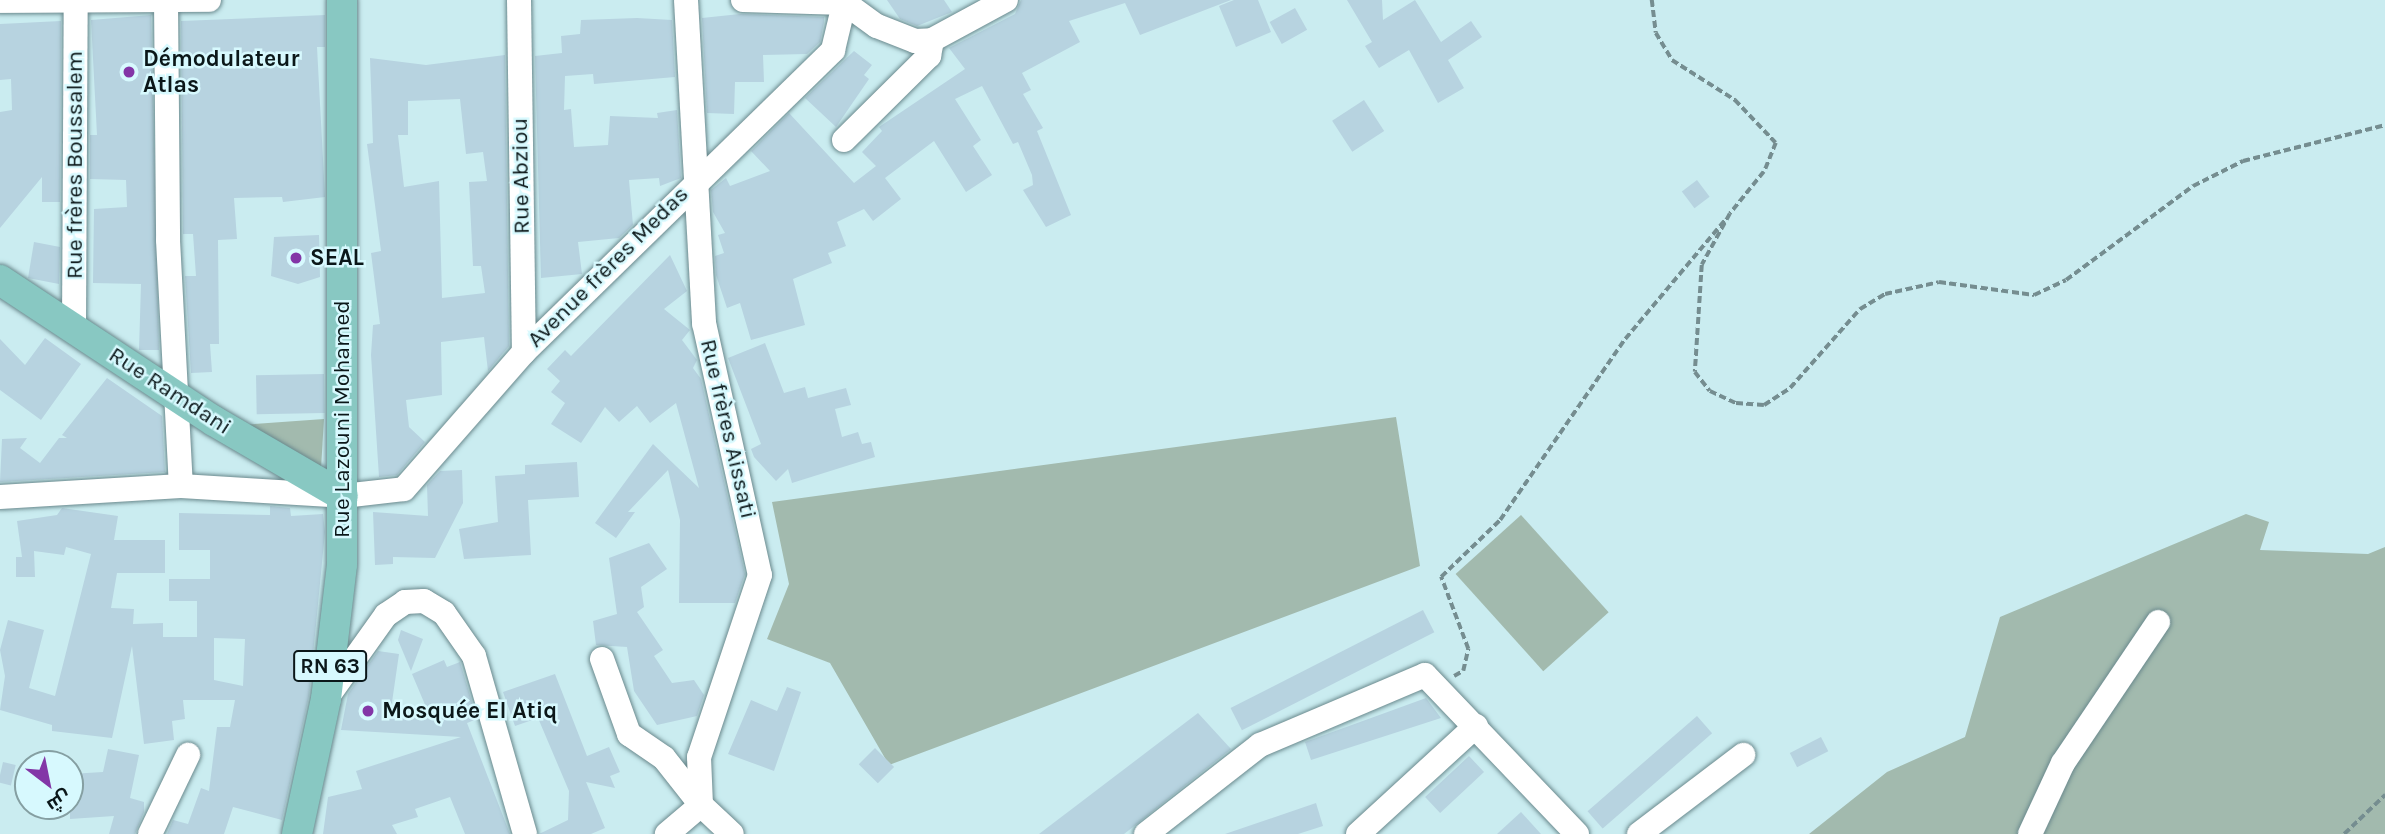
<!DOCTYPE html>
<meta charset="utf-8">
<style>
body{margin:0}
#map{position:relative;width:2385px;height:834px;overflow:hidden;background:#caecf0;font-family:Karla,Cairo,sans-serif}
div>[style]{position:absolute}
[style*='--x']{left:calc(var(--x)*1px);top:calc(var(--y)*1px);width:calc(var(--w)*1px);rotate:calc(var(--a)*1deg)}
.green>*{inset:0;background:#a2baae;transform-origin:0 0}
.building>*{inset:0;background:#b7d3e0;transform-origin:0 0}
.path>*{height:3.5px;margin-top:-1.75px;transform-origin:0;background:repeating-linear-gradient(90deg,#758d90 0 7px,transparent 0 10.5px)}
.roads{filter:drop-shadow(0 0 2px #6a898d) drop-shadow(0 0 2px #6a898d)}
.minor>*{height:24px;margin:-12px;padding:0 12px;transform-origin:12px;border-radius:12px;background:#fff}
.major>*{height:30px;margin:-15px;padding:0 15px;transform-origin:15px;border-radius:15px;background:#88c8c2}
.dots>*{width:19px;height:19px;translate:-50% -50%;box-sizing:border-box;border:4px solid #d7f9fe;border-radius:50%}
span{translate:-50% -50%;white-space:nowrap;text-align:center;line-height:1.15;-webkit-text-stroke:5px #d7f9fe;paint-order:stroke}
.shield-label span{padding:2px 5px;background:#d7f9fe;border:2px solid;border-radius:5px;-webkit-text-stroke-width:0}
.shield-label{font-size:21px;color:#0b1719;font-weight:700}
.poi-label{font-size:23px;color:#0b1719;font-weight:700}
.left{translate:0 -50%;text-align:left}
.street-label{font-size:23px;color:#0b1719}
.north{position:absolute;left:14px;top:750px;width:70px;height:70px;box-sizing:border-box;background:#d7f9fe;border:2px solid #859fa2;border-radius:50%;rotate:148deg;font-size:19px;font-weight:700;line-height:28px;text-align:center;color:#0b1719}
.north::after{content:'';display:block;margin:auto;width:24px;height:32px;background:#8336a7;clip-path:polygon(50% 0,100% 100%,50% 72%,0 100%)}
</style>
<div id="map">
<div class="green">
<i style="clip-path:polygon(1396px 417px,1420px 566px,889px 765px,830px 663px,767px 639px,789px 584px,772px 502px)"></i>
<i style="clip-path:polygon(324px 419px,321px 468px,241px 425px)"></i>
<i style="clip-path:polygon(2246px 514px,2269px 522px,2260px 550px,2368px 554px,2385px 547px,2385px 834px,1809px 834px,1887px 772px,1965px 737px,2000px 617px)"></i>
<i style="left:1521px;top:515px;width:131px;height:88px;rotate:48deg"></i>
</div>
<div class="building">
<i style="clip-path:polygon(887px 0,944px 0,952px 12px,917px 26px,900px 19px)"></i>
<i style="clip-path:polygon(1021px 0,1231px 0,1140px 35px,1125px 3px,1069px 21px,1080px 42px,1022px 73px,1031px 90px,1023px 94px,1043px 128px,1037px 131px,1071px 215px,1046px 227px,1023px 190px,1033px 185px,1032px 175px,1018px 142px,1013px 144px,982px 86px,955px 99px,981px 140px,973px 146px,992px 175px,966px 192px,934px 141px,885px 178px,901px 199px,873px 221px,864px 209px,837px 222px,846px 246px,828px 253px,832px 263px,793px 279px,805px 325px,751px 340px,740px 303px,727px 308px,716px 275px,715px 256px,724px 253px,718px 235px,725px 233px,713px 212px,711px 190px,726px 178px,730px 186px,770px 171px,751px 151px,789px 113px,854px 183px,876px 166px,862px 152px,882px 131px,879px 127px,965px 69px,949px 48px,1015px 14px)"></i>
<i style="clip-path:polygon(1234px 0,1258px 0,1271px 32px,1236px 47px,1219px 6px)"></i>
<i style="clip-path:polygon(1347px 0,1382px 0,1383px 20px,1415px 0,1441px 42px,1471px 21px,1482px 37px,1448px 60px,1464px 88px,1438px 103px,1409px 50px,1379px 68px,1365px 46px,1372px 42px)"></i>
<i style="left:1295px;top:8px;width:25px;height:29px;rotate:61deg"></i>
<i style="clip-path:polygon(740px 14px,824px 17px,824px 22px,820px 42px,807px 54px,763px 55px,764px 82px,735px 82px,734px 114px,707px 113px,702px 18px)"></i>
<i style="clip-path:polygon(151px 15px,159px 350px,139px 350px,141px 284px,93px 283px,94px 209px,127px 207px,126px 180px,90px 179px,90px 135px,97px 135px,91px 20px)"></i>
<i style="clip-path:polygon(325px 15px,325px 47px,317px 47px,325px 197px,283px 202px,282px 197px,234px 198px,237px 239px,218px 240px,219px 344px,210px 344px,212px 372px,191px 373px,185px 276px,196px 276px,193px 234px,183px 234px,181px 21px)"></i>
<i style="clip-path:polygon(637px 18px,672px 20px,675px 77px,594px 84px,593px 74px,565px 76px,564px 110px,571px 109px,574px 147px,608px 145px,610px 116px,658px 118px,657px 113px,677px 110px,681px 178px,660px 186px,659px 178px,629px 180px,633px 225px,619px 238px,578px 242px,582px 274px,541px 278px,535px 56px,562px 53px,561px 36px,580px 34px,581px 20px)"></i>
<i style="clip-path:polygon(61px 21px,60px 202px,42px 202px,42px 177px,0 228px,0 112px,12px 110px,11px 79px,0 80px,0 24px)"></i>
<i style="clip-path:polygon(854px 51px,872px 65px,864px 75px,869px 79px,836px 127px,805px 98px)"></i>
<i style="clip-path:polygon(evenodd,505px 55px,509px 346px,488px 371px,484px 337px,441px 342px,442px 395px,406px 400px,409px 427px,425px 442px,397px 475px,379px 477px,371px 355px,373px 325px,380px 324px,371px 253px,381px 251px,367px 144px,373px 143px,370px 58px,426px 65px,505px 55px,460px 99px,466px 154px,483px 152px,487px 181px,469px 182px,473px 266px,481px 266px,485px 293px,442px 298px,439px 181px,404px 187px,398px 135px,408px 135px,408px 101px,460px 99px)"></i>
<i style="left:1364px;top:100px;width:37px;height:38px;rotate:57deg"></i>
<i style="left:1697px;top:180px;width:21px;height:19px;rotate:53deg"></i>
<i style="clip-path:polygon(319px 235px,320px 277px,298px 284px,271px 276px,274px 237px)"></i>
<i style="clip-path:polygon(34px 242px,60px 247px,59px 284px,28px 278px)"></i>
<i style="clip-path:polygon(670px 255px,687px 291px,664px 309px,690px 330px,682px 340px,697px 360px,693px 368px,701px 379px,745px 574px,735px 603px,679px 603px,680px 520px,668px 470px,628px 512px,635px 512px,616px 538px,595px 523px,653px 444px,699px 488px,676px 403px,650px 423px,637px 406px,619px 422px,605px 407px,581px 443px,551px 424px,565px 403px,551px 392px,560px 381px,547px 369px,565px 350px,571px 356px)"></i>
<i style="clip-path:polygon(45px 338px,81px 364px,41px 420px,0 390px,0 339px,25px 365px)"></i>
<i style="clip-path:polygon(765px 343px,784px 393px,805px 387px,808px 398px,846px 388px,851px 405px,835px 409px,842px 437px,858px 432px,862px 444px,871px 442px,875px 457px,792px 483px,788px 469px,776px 481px,754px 457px,751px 449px,761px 444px,728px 358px)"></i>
<i style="left:324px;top:374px;width:39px;height:68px;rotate:89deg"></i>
<i style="clip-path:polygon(107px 378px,162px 416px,165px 472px,0 482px,2px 439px,27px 438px,20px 448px,40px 463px,59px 438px,67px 438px,62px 435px)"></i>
<i style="clip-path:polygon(577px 462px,579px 497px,528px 500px,531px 555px,464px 559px,459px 529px,498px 522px,495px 476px,525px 474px,525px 465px)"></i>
<i style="clip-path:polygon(462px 470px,463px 503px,435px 558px,393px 557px,393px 564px,375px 565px,373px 512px,428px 516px,427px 485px,440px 471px)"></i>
<i style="clip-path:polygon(evenodd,270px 506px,290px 508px,291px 516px,323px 514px,325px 532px,309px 696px,282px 820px,233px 807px,224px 834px,167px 834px,173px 820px,188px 824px,201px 788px,209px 791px,217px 727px,230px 727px,235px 700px,183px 700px,185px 719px,172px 721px,174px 740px,144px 744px,132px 646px,112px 738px,52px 731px,52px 725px,0 710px,5px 676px,0 650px,8px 620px,44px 630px,29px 688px,55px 696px,91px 554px,66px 547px,64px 555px,34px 551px,35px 577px,16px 577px,16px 557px,22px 557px,17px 521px,57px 515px,62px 508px,118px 516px,114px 540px,165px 540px,165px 573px,117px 573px,111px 608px,134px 609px,133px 624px,163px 623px,163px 637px,197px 637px,197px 601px,169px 601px,169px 579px,210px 579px,210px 550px,179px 550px,179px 513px,270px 515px,270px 506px,214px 638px,245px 639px,243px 686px,214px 680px,214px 638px)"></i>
<i style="clip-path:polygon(649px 543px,667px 569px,641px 587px,644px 607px,637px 612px,663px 650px,654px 656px,672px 683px,694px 680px,704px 695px,697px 716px,657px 725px,634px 691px,627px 647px,596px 645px,593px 621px,617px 614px,609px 558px)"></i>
<i style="left:1423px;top:610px;width:25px;height:216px;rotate:63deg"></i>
<i style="clip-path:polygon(401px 630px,423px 639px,411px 671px,398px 640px)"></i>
<i style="clip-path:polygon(378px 651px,399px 654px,390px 716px,426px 707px,412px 674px,444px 660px,447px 667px,460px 662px,477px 719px,467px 723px,510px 834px,465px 834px,450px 797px,415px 809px,418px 817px,392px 825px,397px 834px,323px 834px,328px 797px,362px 789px,356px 771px,461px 737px,341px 730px,348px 694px)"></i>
<i style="clip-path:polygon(555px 674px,587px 756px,609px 747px,620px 772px,610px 776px,615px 788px,586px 782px,605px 828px,591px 834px,539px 834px,568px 820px,569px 791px,538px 718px,515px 726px,503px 692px)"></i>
<i style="clip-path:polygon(787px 687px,801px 692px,774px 771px,728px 754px,751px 700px,777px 711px)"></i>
<i style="clip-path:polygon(1426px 698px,1441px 718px,1311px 760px,1305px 742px)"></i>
<i style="clip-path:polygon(1198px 713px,1231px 749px,1133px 827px,1124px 834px,1039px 834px)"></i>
<i style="left:1697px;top:716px;width:23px;height:145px;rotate:49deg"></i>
<i style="left:1821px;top:737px;width:16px;height:35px;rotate:63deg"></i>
<i style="left:875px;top:748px;width:27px;height:23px;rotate:45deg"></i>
<i style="clip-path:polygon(108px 749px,139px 755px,130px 798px,144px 802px,144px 812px,135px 834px,109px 834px,114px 816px,70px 819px,70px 774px,103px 772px)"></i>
<i style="left:1469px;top:756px;width:22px;height:60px;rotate:47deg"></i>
<i style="left:3px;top:762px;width:13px;height:21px;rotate:13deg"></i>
<i style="clip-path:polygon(1316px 803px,1323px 826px,1298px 834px,1225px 834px)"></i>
<i style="clip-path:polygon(1521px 812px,1541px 834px,1497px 834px)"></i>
</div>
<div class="path">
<i style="--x:1652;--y:0;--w:33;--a:83"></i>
<i style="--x:1656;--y:33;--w:31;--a:59"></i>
<i style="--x:1672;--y:60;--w:75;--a:32.4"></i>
<i style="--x:1735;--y:100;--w:59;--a:46.4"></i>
<i style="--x:1776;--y:143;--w:31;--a:112"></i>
<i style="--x:1764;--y:172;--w:54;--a:129"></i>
<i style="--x:1730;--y:214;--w:58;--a:118.8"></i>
<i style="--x:1702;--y:265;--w:107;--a:93.7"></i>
<i style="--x:1695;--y:372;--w:24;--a:52"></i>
<i style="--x:1710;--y:391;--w:29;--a:25"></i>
<i style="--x:1736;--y:403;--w:28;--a:4"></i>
<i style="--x:1764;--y:405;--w:31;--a:-33"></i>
<i style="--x:1790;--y:388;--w:106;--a:-48.5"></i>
<i style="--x:1860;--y:309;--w:29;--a:-31"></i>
<i style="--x:1885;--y:294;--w:55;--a:-12.5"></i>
<i style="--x:1939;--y:282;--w:96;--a:7.8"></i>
<i style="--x:2034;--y:295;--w:35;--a:-25"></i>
<i style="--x:2066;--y:280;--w:158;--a:-36.5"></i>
<i style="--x:2193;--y:186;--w:56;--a:-26.6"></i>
<i style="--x:2243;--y:161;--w:146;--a:-14.2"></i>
<i style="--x:1454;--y:676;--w:10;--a:-29"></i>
<i style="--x:1463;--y:671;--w:23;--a:-77"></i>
<i style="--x:1468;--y:649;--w:77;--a:-110.6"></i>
<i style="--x:1441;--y:577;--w:82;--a:-44"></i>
<i style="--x:1500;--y:520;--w:220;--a:-55.4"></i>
<i style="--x:1625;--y:339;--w:155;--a:-50"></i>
<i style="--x:2344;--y:834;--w:57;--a:-43.6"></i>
</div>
<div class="roads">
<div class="minor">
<i style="--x:166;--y:0;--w:240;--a:89.5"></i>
<i style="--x:168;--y:240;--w:246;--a:87"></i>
<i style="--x:519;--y:0;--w:352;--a:89.2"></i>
<i style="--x:686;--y:0;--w:324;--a:86.8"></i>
<i style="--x:704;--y:323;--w:258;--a:77.5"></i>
<i style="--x:760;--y:575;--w:192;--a:108.5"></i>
<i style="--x:699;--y:757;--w:48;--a:87.6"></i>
<i style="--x:701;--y:805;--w:42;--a:43.1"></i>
<i style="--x:743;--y:0;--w:102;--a:1.7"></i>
<i style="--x:845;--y:3;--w:39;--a:36"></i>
<i style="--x:877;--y:26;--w:41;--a:21.5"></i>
<i style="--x:915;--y:41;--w:17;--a:-3"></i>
<i style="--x:932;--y:40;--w:84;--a:-28.4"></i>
<i style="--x:0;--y:1;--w:209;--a:-0.3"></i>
<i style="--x:844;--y:140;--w:120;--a:-44.7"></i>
<i style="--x:929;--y:56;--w:16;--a:-79"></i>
<i style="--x:74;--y:329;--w:329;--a:-89.7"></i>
<i style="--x:0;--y:497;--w:181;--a:-3.5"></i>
<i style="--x:181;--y:486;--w:162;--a:3.5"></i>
<i style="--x:343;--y:496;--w:61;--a:-6.5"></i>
<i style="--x:404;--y:489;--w:182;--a:-48.8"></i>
<i style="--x:524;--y:352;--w:432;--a:-44.3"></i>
<i style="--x:833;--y:50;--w:51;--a:-76.5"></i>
<i style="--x:602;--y:659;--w:80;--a:70.2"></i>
<i style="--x:629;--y:734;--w:42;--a:34.4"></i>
<i style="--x:664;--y:758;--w:60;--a:51.8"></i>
<i style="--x:701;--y:805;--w:45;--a:139.5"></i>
<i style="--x:326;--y:699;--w:103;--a:-54.5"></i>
<i style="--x:386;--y:615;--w:23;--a:-34"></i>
<i style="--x:405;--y:602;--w:19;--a:-3"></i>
<i style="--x:424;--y:601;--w:23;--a:31"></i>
<i style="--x:444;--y:613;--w:52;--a:55.1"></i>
<i style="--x:474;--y:656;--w:185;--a:74"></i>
<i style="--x:150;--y:834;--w:88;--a:-64.3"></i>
<i style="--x:1146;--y:834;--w:145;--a:-38"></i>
<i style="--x:1260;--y:745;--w:179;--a:-23"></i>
<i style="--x:1425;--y:675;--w:220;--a:46.3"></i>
<i style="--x:1358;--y:834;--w:160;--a:-42.5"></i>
<i style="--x:1639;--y:834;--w:131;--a:-37.2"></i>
<i style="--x:2030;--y:834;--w:78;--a:-65.1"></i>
<i style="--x:2063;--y:763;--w:170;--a:-56"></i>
</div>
<div class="major">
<i style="--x:0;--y:280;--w:256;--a:33.4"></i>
<i style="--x:214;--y:421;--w:149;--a:30.2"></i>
<i style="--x:297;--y:834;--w:138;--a:-77.9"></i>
<i style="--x:326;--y:699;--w:135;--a:-83.2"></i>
<i style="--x:342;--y:565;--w:565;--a:-90"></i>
</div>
</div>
<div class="dots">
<i style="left:129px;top:72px;background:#8336a7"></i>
<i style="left:296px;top:258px;background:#8336a7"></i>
<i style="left:368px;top:711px;background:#8336a7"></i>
</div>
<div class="shield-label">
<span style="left:330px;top:666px">RN 63</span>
</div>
<div class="poi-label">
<span class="left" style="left:143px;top:72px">Démodulateur<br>Atlas</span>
<span class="left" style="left:310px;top:258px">SEAL</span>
<span class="left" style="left:382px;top:711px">Mosquée El Atiq</span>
</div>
<div class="street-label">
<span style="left:75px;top:165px;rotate:-90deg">Rue frères Boussalem</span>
<span style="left:521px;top:176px;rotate:-91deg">Rue Abziou</span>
<span style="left:608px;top:267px;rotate:-45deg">Avenue frères Medas</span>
<span style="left:170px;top:391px;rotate:33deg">Rue Ramdani</span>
<span style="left:342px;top:419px;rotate:-90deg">Rue Lazouni Mohamed</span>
<span style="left:728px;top:429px;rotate:77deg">Rue frères Aissati</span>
</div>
<div class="north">ش</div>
</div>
